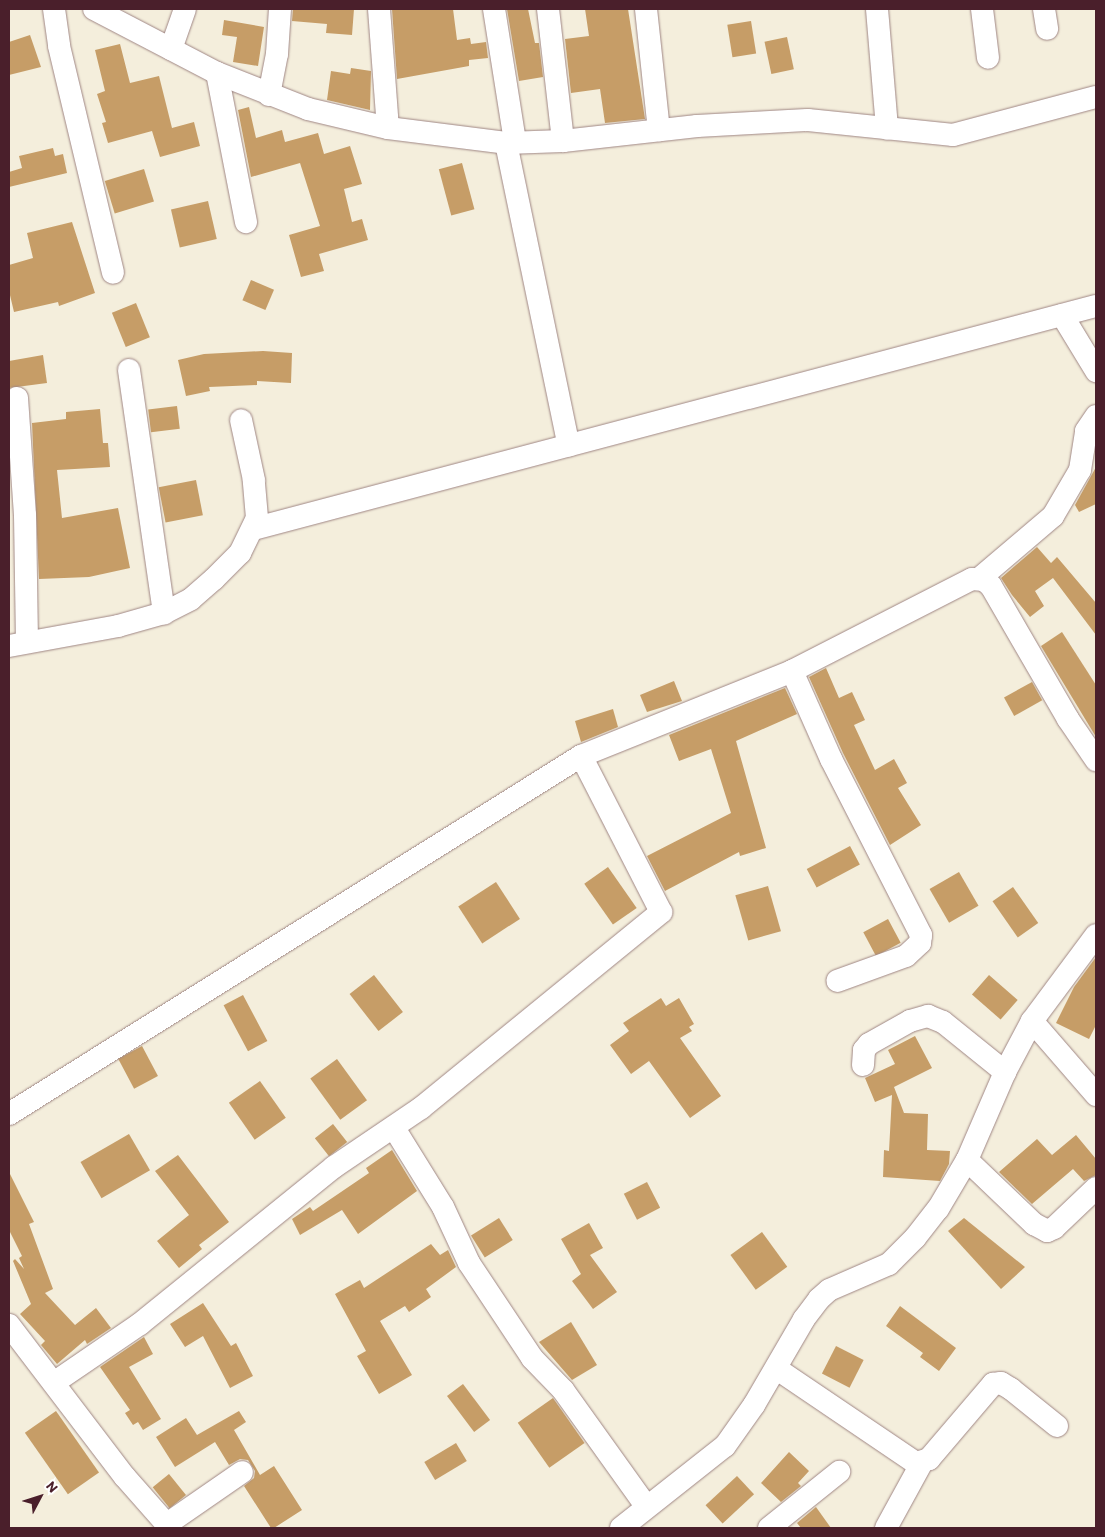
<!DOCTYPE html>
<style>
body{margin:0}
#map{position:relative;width:1105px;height:1537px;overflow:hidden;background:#f4eedc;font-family:Itim,sans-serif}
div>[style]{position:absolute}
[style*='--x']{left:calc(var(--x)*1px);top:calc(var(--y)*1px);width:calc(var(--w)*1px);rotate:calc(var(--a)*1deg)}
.building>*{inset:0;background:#c69d67;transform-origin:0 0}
.roads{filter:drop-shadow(0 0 1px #9f8684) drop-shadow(0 0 1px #9f8684)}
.street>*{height:22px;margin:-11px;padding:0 11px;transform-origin:11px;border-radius:11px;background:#fff}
span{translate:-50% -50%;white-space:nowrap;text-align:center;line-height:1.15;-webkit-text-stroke:4px #fff;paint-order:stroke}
.frame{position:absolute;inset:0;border:10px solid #4a1f2b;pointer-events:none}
.north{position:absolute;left:15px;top:1472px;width:50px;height:50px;-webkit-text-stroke:4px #fff;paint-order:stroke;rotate:50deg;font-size:14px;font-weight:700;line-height:20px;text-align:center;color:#4a1f2b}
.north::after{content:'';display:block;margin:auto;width:18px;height:22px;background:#4a1f2b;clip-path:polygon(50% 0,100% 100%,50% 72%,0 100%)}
</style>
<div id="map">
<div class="building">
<i style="clip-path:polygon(293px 9px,354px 9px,352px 35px,326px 33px,327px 24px,292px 21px)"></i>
<i style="clip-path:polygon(392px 9px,453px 9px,457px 40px,470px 38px,471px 44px,486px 42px,488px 58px,469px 60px,469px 66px,397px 79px)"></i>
<i style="clip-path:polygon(507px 9px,528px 9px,535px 43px,539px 43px,543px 77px,519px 81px)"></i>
<i style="clip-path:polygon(585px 9px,628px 9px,645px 119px,605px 123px,600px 89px,571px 93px,565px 39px,589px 36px)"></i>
<i style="clip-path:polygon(224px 20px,264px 27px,258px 66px,233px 62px,237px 37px,222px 35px)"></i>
<i style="left:751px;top:21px;width:33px;height:24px;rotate:81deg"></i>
<i style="clip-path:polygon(30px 35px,41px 67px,9px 75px,9px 42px)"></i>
<i style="left:787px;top:37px;width:33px;height:23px;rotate:78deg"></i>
<i style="clip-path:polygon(120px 44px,130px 83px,159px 76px,172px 128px,194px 122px,200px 146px,160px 157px,152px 131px,108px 143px,102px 123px,106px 122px,97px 94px,105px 91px,95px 50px)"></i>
<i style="clip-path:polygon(351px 68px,371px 71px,370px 110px,327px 100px,331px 71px,350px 74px)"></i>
<i style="clip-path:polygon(249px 107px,256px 138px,282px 130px,285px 142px,318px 133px,324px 154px,350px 146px,362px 184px,344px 189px,352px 222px,362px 219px,368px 240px,319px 254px,324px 271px,301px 277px,289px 235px,320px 226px,300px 163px,251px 177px,238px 110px)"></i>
<i style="clip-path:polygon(53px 148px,55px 156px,63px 154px,67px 173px,9px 187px,9px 172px,22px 168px,19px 156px)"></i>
<i style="left:462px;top:163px;width:48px;height:24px;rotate:75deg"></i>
<i style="left:144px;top:169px;width:34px;height:41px;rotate:73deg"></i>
<i style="left:208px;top:201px;width:39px;height:38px;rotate:77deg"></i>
<i style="clip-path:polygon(72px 222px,95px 293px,59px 306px,58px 302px,14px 312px,9px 291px,9px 265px,33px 258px,27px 233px)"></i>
<i style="left:251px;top:280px;width:25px;height:22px;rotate:23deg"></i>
<i style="left:136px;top:303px;width:37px;height:26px;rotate:68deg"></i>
<i style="clip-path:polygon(263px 351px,292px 353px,291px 383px,257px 381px,257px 385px,209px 387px,210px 391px,186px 396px,178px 360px,204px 354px)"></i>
<i style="clip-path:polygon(43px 355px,47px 383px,9px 388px,9px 361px)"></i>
<i style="left:177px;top:406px;width:23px;height:29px;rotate:83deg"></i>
<i style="clip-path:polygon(100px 409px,103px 443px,108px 443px,110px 467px,57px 470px,62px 518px,118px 508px,130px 568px,89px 577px,39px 579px,32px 423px,66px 419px,66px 412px)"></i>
<i style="clip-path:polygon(1096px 467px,1096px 504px,1079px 512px,1075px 505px)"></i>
<i style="left:196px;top:480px;width:36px;height:38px;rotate:79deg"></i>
<i style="clip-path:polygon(1037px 547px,1051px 563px,1057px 557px,1096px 603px,1096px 635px,1053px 578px,1035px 591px,1044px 606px,1030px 617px,1012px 595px,1001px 578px)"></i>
<i style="clip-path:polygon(1062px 632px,1096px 685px,1096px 737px,1041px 646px)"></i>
<i style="clip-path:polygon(826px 668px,839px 698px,852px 692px,865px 720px,854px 725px,875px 770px,894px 759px,907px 783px,898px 788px,921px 825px,890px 845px,843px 753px,809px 677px)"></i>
<i style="clip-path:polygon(674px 681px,682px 701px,647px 712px,640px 695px)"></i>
<i style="left:1032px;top:682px;width:21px;height:32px;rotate:61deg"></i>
<i style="clip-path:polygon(785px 688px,797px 714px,736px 741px,766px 848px,740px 856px,739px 852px,665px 891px,647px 856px,731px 813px,711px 749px,679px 761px,669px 735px)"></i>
<i style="clip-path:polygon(613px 709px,618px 727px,581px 742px,575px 721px)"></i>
<i style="left:850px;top:846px;width:21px;height:49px;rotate:62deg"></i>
<i style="left:608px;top:867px;width:50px;height:29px;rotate:55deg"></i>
<i style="left:959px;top:872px;width:39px;height:34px;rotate:60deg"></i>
<i style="left:496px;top:882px;width:44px;height:45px;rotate:57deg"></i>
<i style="left:768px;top:886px;width:47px;height:34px;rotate:74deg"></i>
<i style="left:1013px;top:887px;width:44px;height:25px;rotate:55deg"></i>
<i style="left:888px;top:919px;width:27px;height:28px;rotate:62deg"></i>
<i style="clip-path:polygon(1096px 957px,1096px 1025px,1089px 1039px,1056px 1023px,1074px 987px)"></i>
<i style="left:374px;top:975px;width:47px;height:31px;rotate:52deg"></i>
<i style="left:989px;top:975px;width:38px;height:26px;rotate:41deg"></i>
<i style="left:243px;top:995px;width:52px;height:22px;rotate:62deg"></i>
<i style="clip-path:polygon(661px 998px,666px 1006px,679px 998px,694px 1024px,689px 1027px,692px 1031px,680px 1038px,721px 1096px,690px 1118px,649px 1061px,631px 1074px,610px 1045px,629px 1031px,623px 1023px)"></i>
<i style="clip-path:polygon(915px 1036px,932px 1068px,894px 1087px,904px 1113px,928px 1114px,927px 1150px,950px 1151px,949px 1164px,940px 1181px,883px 1177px,884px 1150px,889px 1151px,892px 1095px,875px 1102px,865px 1078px,895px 1064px,888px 1050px)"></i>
<i style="left:142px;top:1046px;width:34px;height:27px;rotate:62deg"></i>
<i style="left:337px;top:1059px;width:51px;height:33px;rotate:54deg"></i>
<i style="left:260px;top:1081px;width:45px;height:38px;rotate:55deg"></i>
<i style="left:333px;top:1124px;width:23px;height:23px;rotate:52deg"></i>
<i style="left:129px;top:1134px;width:42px;height:56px;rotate:60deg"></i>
<i style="clip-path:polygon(1076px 1135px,1096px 1159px,1096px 1175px,1084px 1181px,1073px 1169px,1032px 1204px,999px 1172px,1037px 1139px,1052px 1155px)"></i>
<i style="clip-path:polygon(392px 1150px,417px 1191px,358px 1234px,342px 1210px,300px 1235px,292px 1219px,310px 1207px,313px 1211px,369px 1173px,366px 1168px)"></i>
<i style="clip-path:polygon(178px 1155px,229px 1222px,199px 1245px,202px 1249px,179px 1268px,157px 1241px,189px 1215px,155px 1171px)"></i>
<i style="clip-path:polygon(9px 1172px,34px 1222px,29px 1224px,53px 1289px,45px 1293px,75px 1325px,96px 1308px,111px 1328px,87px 1344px,85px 1340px,57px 1364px,41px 1345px,45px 1341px,20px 1314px,31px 1304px,13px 1261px,15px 1259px,24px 1269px,19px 1258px,22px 1256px,9px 1230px)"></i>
<i style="left:647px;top:1182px;width:29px;height:26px;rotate:63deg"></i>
<i style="left:499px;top:1218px;width:26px;height:33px;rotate:58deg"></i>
<i style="clip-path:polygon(964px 1218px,1025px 1267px,1001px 1289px,948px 1231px)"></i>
<i style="clip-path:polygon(589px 1223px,603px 1248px,590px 1255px,617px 1292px,593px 1309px,572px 1281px,581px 1274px,561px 1239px)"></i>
<i style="left:762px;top:1232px;width:43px;height:39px;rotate:54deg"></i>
<i style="clip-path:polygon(431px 1244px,440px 1255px,448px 1250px,456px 1267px,426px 1289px,431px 1297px,409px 1312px,405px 1306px,380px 1321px,412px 1375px,379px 1394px,357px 1356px,366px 1351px,335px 1294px,360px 1280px,364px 1288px)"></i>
<i style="clip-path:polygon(203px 1303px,231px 1346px,236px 1343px,253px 1376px,230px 1388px,203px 1336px,185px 1347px,170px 1324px)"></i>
<i style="clip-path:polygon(900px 1306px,956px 1348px,939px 1371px,920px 1357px,923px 1353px,886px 1326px)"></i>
<i style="clip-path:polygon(571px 1322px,597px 1365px,572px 1380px,539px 1342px)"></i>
<i style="clip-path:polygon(144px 1337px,153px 1354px,129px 1367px,161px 1419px,143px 1430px,138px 1422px,133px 1425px,125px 1413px,130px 1410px,100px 1367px)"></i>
<i style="left:836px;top:1346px;width:31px;height:31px;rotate:27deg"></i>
<i style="left:463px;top:1384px;width:45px;height:20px;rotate:53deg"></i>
<i style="left:553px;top:1398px;width:55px;height:43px;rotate:55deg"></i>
<i style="left:56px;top:1411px;width:75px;height:38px;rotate:55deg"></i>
<i style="clip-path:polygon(239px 1411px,246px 1422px,234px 1430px,260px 1475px,274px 1466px,302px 1510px,274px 1528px,271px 1528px,244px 1486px,254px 1478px,255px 1471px,248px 1460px,240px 1459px,229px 1465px,215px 1442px,175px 1467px,156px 1437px,186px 1418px,197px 1435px)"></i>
<i style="left:456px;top:1443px;width:21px;height:37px;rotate:59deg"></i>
<i style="clip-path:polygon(789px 1452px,809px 1471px,798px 1483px,801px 1486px,781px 1502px,761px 1483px)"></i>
<i style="left:169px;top:1474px;width:27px;height:21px;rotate:51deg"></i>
<i style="left:737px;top:1476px;width:25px;height:43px;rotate:47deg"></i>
<i style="clip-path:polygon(816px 1507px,831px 1528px,801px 1528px,797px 1523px)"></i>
</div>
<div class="roads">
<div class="street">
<i style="--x:54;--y:9;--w:37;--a:82"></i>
<i style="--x:59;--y:46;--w:233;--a:76.6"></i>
<i style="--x:94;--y:9;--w:139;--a:27.5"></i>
<i style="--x:217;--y:73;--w:98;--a:21.6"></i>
<i style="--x:308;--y:109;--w:82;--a:13.4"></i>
<i style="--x:388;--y:128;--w:119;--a:7.2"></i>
<i style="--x:506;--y:143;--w:57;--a:-2"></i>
<i style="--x:563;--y:141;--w:135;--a:-6.4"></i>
<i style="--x:697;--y:126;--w:111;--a:-3.1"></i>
<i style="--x:808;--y:120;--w:146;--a:5.9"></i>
<i style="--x:953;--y:135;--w:148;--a:-14.9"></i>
<i style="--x:379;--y:9;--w:119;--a:85.7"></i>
<i style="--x:494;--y:9;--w:135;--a:81"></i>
<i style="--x:548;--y:9;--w:133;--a:83.5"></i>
<i style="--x:646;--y:9;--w:122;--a:83.9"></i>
<i style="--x:877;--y:9;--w:120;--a:85.2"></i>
<i style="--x:982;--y:9;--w:49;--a:83"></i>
<i style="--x:1044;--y:9;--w:20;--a:81"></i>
<i style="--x:171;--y:49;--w:42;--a:-70.7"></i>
<i style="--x:217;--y:73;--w:152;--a:79"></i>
<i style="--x:269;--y:95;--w:42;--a:-79"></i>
<i style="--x:277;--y:54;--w:45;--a:-86.2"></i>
<i style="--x:506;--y:143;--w:309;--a:78.3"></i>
<i style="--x:1062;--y:315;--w:66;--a:58.7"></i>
<i style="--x:129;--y:370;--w:246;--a:81.8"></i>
<i style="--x:17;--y:398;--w:117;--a:86.1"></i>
<i style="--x:25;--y:515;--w:127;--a:89.1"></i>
<i style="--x:253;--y:529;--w:872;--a:-14.82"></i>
<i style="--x:979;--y:579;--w:97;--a:-40.4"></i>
<i style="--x:1053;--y:516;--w:53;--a:-59.6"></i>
<i style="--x:1080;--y:470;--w:39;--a:-81"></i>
<i style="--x:1086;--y:431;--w:18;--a:-56"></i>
<i style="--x:9;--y:646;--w:111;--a:-10.4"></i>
<i style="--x:118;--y:626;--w:48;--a:-15.8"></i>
<i style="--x:164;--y:613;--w:30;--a:-27"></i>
<i style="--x:191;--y:599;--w:30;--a:-41"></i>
<i style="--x:214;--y:579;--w:37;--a:-45"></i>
<i style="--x:240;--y:553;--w:39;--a:-64"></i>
<i style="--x:257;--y:518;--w:38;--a:-95"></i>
<i style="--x:254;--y:480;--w:61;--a:-102.2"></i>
<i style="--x:792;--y:671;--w:96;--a:66.1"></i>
<i style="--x:831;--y:759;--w:198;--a:62.9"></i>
<i style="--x:921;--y:935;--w:8;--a:97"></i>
<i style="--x:920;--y:943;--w:19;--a:137"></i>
<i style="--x:906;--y:956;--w:73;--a:160.1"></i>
<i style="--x:1032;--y:1021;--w:98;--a:49.1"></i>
<i style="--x:863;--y:1065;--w:15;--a:-86"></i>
<i style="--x:864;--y:1050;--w:8;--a:-50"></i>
<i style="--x:869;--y:1044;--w:47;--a:-29.3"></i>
<i style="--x:910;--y:1021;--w:19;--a:-16"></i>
<i style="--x:928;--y:1016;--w:16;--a:22"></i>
<i style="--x:943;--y:1022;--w:80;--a:38.9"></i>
<i style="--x:9;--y:1114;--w:675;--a:-32.04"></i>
<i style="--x:581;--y:756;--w:227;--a:-21.9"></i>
<i style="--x:792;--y:671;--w:202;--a:-27.1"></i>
<i style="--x:972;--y:579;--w:12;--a:5"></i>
<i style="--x:984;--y:580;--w:9;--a:41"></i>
<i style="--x:991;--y:586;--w:154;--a:59.9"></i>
<i style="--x:1068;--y:719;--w:50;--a:55.7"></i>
<i style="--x:394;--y:1128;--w:93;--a:58.2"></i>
<i style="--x:443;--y:1207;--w:62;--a:65.1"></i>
<i style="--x:469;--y:1263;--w:114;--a:56.4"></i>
<i style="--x:532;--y:1358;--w:45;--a:45.9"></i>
<i style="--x:563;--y:1390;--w:143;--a:54.4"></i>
<i style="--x:967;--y:1160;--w:93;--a:43.7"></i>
<i style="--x:1034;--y:1224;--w:15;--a:28"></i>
<i style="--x:1047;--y:1231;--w:8;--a:-23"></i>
<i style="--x:1054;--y:1228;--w:58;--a:-43.6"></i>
<i style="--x:9;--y:1325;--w:191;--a:52.7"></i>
<i style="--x:125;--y:1477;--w:68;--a:48.6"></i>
<i style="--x:777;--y:1369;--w:168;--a:34.1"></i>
<i style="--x:916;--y:1463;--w:14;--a:-17"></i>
<i style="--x:929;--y:1459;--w:99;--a:-49.5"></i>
<i style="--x:993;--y:1384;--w:8;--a:-7"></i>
<i style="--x:1001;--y:1383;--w:12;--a:31"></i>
<i style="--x:1011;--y:1389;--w:59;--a:38.8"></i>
<i style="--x:55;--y:1382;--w:103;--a:-34.3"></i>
<i style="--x:140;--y:1324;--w:250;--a:-39"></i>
<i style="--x:334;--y:1167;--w:105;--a:-34.1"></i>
<i style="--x:421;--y:1108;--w:310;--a:-39.2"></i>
<i style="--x:661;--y:912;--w:175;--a:-117.1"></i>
<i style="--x:167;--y:1524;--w:91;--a:-34.7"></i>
<i style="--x:621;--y:1528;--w:132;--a:-38.3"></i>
<i style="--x:725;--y:1446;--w:50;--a:-54.7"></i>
<i style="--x:754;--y:1405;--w:99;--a:-59.8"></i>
<i style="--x:804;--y:1319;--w:25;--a:-53"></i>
<i style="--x:819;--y:1299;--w:13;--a:-42"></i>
<i style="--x:829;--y:1290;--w:65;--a:-23.4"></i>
<i style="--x:889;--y:1264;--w:37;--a:-45"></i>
<i style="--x:915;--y:1238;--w:37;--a:-52"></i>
<i style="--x:938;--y:1209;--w:57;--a:-59.4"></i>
<i style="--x:967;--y:1160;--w:96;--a:-66.6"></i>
<i style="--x:1005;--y:1072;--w:58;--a:-62.1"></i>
<i style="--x:1032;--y:1021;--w:107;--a:-53.3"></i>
<i style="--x:769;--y:1528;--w:90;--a:-38.7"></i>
<i style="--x:886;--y:1528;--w:73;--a:-61.3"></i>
</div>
</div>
<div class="frame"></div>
<div class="north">N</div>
</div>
